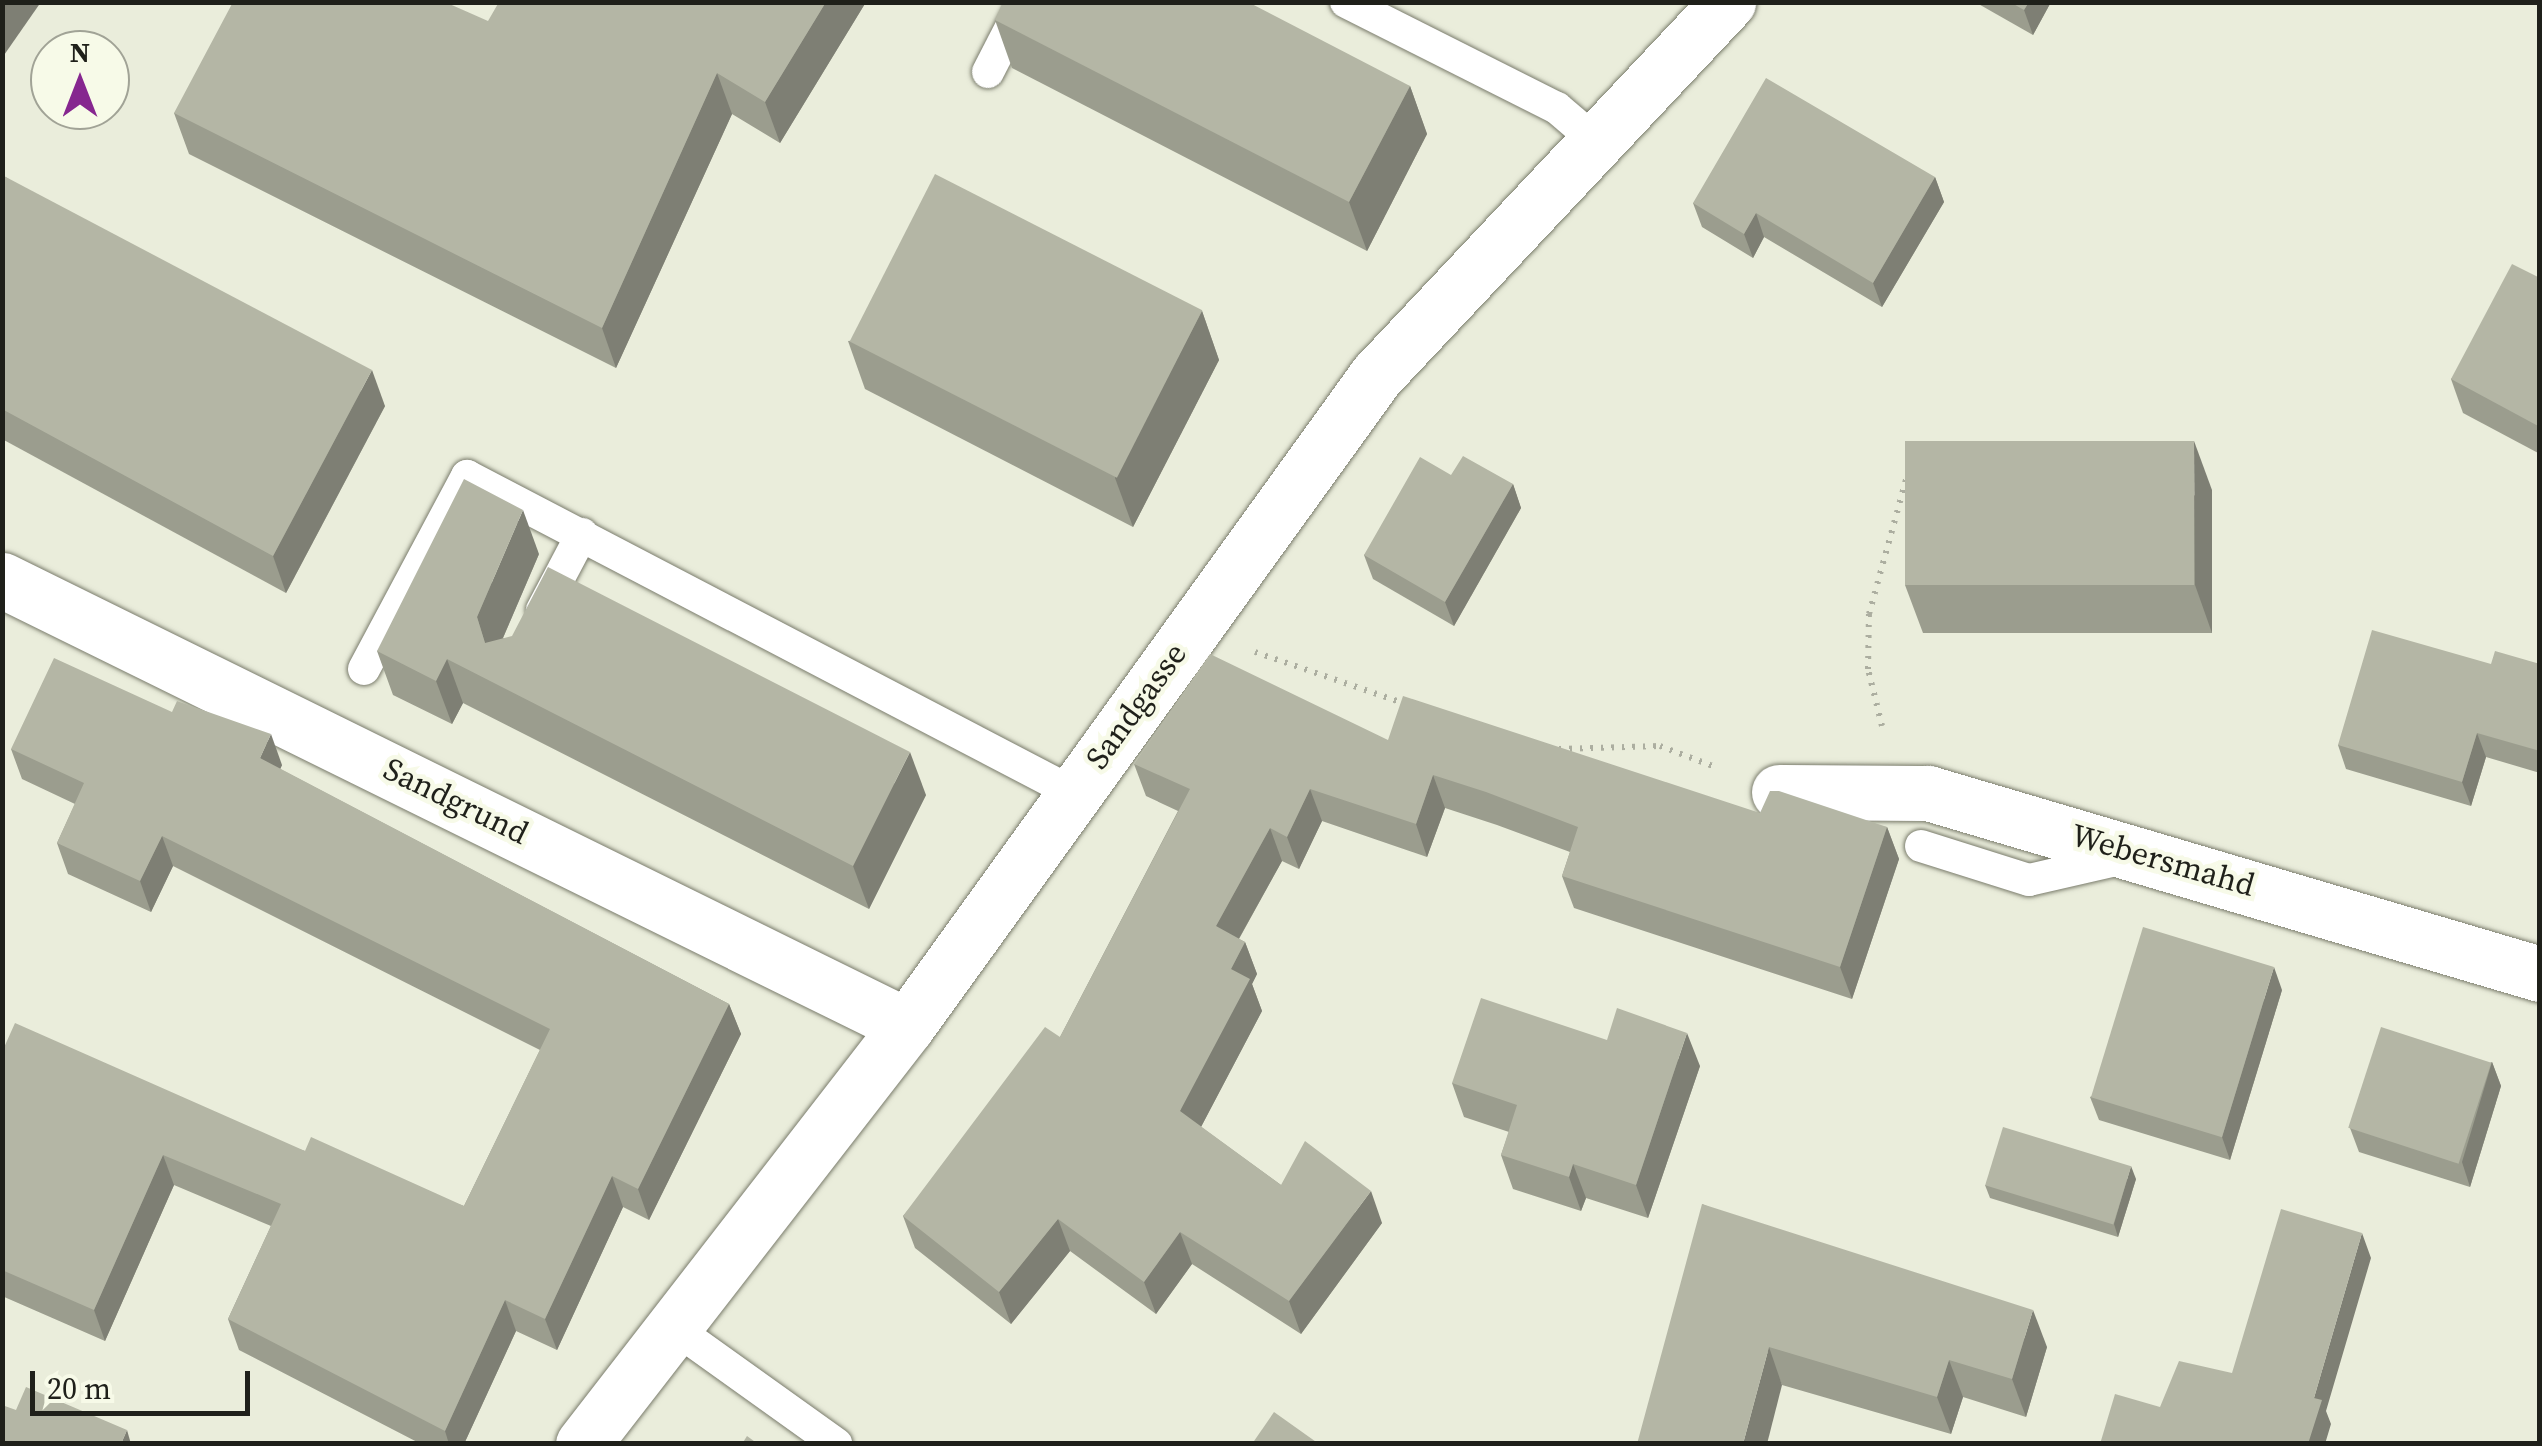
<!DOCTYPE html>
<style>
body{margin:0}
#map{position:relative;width:2542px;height:1446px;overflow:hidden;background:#eaeddb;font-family:"Source Serif 4",serif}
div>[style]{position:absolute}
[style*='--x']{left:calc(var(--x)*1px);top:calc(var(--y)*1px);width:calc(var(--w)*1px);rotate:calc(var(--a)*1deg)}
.path>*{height:6px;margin-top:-3px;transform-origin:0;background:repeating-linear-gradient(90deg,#acaea0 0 2.5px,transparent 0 10.5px)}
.roads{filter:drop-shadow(0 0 2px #7a7c6c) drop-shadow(0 0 2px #7a7c6c)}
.service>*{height:32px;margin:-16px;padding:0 16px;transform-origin:16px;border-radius:16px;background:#fff}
.minor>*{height:55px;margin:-27.5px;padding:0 27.5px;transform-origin:27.5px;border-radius:27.5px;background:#fff}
.wall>*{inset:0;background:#9b9d8e}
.shaded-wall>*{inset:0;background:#7e7f74}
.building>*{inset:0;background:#b4b6a5;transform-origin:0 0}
span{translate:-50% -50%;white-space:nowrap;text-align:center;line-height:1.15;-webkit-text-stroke:9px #f7fae8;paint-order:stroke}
.street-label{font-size:32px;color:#1f201a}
.frame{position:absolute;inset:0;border:5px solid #1f201a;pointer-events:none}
.north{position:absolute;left:30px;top:30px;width:100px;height:100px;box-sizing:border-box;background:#f7fae8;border:2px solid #a1a396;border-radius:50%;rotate:0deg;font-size:28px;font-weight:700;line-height:40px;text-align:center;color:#1f201a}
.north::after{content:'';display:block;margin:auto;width:35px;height:45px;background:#86268f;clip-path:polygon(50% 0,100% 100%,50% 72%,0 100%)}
.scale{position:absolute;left:30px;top:1371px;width:220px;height:45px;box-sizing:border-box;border:5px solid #1f201a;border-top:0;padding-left:12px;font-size:30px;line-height:35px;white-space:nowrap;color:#1f201a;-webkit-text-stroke:8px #f7fae8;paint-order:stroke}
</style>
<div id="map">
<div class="path">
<i style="--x:1255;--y:652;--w:163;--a:19"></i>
<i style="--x:1882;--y:726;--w:59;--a:-103.8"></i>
<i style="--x:1868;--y:669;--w:55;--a:-89"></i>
<i style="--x:1869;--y:614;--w:143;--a:-74.6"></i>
<i style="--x:1559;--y:749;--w:101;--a:-1.7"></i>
<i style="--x:1660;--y:746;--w:62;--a:20.8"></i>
</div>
<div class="roads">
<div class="service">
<i style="--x:1346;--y:2;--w:236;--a:26.7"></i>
<i style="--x:1557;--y:108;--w:54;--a:40.5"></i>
<i style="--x:988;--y:72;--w:79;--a:-62.8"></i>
<i style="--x:542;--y:610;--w:86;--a:-62.2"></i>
<i style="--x:364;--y:669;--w:219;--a:-61.9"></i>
<i style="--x:467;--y:476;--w:685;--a:27.58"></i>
<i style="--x:1921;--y:846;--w:113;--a:17.5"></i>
<i style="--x:2029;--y:880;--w:103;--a:-13"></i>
<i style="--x:677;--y:1330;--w:196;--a:35.6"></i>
</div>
<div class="minor">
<i style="--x:2;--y:580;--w:1009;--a:26.23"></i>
<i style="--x:1779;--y:792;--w:149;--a:0.4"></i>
<i style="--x:1928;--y:793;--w:638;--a:16.48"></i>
<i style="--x:583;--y:1444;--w:529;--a:-52.22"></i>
<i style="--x:907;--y:1026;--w:802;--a:-54.19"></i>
<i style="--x:1376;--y:376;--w:514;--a:-46.74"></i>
</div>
</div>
<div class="wall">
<i style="clip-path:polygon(866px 2px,780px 143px,732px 114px,616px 368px,189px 154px,174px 113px,488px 21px)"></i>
<i style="clip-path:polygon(1975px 2px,2051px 2px,2033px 35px)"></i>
<i style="clip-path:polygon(995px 20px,1410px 86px,1427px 134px,1367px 251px,1012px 68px)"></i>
<i style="clip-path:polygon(2px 175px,385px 406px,286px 593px,2px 439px)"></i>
<i style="clip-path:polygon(1935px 177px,1944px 202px,1882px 307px,1764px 237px,1753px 258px,1702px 227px,1693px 203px)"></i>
<i style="clip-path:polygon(2540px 278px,2540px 454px,2463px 413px,2451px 379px)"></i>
<i style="clip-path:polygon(1202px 311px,1219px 360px,1133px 527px,865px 389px,848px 341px)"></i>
<i style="clip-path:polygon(1451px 475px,1513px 484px,1521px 508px,1454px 626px,1373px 579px,1364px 555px)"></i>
<i style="clip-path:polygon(2212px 490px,2212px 633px,1923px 633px,1905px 585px)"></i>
<i style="clip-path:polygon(539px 554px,503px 638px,926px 795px,869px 909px,463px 703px,452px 724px,393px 695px,377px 651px)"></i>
<i style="clip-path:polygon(2491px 664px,2540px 664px,2540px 773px,2486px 757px,2471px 806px,2346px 769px,2338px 745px)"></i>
<i style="clip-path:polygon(1388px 740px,1760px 813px,1887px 827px,1899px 859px,1852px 999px,1574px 908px,1562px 876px,1570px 852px,1497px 825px,1445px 808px,1427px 857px,1322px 821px,1299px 869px,1282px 861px,1239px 939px,1245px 942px,1257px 974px,1252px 984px,1262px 1011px,1201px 1127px,1281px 1185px,1382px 1223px,1301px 1334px,1192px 1264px,1156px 1314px,1070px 1251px,1011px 1324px,915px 1248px,903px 1216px,1060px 1037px,1178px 811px,1146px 796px,1134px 764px)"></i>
<i style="clip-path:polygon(11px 749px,282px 765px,280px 769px,729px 1004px,741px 1034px,649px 1220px,623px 1207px,557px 1350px,516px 1331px,464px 1444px,421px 1444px,239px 1350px,228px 1319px,271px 1226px,174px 1185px,105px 1341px,2px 1296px,2px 1052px,305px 1151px,464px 1206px,540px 1050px,173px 866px,151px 912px,68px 874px,57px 843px,75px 804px,22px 779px)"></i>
<i style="clip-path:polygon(2282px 990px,2230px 1160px,2099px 1120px,2090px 1097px)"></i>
<i style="clip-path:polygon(1607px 1040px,1700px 1066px,1648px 1218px,1586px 1198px,1581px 1211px,1513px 1189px,1501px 1155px,1509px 1132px,1464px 1117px,1452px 1083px)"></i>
<i style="clip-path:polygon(2492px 1062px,2501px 1086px,2470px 1187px,2359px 1152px,2350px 1128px)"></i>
<i style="clip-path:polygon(2136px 1179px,2118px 1237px,1990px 1198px,1985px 1185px)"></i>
<i style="clip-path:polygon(1702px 1204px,2047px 1347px,2026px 1417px,1963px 1397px,1951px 1434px,1782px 1385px)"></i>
</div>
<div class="shaded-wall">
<i style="clip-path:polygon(2px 2px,41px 2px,2px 58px)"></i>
<i style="clip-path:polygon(826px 2px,866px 2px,780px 143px,765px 102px)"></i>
<i style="clip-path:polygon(2029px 2px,2051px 2px,2033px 35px,2024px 10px)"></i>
<i style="clip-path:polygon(717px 73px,732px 114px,616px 368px,602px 328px)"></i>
<i style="clip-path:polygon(1410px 86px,1427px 134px,1367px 251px,1349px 202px)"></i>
<i style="clip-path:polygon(1935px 177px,1944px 202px,1882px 307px,1873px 283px)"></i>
<i style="clip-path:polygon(1756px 213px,1764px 237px,1753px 258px,1744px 234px)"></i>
<i style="clip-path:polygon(1202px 311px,1219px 360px,1133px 527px,1115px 478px)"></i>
<i style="clip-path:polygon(372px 370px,385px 406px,286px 593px,273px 556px)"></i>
<i style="clip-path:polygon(2194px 441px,2212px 490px,2212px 633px,2195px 585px)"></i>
<i style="clip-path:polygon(1513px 484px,1521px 508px,1454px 626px,1445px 602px)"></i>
<i style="clip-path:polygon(523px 510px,539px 554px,493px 661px,485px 643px,477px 617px)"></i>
<i style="clip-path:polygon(447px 659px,463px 703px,452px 724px,436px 681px)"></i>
<i style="clip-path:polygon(2477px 733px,2486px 757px,2471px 806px,2462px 782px)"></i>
<i style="clip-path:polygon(271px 734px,282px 765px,271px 789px,260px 758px)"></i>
<i style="clip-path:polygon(910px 752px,926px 795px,869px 909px,853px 866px)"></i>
<i style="clip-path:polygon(1433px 775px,1445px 808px,1427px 857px,1416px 824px)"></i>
<i style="clip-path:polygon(1310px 789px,1322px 821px,1299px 869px,1287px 837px)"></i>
<i style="clip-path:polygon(1887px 827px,1899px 859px,1852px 999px,1840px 967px)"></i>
<i style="clip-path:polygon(1270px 828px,1282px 861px,1228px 958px,1216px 926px)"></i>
<i style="clip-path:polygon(162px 836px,173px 866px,151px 912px,140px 881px)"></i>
<i style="clip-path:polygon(1245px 942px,1257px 974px,1252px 984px,1262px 1011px,1192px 1144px,1180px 1111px,1231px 969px)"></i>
<i style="clip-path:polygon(2274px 967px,2282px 990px,2230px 1160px,2222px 1137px)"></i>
<i style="clip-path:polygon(729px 1004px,741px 1034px,649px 1220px,638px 1189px)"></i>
<i style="clip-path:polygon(1687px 1033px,1700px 1066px,1648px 1218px,1636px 1185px)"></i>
<i style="clip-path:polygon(2492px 1062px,2501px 1086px,2470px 1187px,2462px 1162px)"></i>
<i style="clip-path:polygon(163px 1155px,174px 1185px,105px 1341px,94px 1310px)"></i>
<i style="clip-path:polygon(1573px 1164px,1586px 1198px,1581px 1211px,1569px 1177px)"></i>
<i style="clip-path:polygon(2131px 1166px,2136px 1179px,2118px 1237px,2114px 1224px)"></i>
<i style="clip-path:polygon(612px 1176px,623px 1207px,557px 1350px,545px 1319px)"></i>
<i style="clip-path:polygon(1371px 1191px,1382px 1223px,1301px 1334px,1289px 1301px)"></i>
<i style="clip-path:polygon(1058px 1219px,1070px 1251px,1011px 1324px,999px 1292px)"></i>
<i style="clip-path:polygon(1180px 1232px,1192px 1264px,1156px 1314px,1144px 1282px)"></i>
<i style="clip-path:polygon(2362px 1233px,2371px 1258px,2326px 1411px,2331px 1424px,2325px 1444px,2308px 1444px,2314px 1398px)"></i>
<i style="clip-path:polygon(505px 1300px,516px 1331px,464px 1444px,449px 1444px,445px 1431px)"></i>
<i style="clip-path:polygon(2033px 1310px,2047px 1347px,2026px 1417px,2012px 1379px)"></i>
<i style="clip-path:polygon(1769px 1347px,1782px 1385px,1767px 1444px,1743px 1444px)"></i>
<i style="clip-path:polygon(1949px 1360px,1963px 1397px,1951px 1434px,1937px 1397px)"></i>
<i style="clip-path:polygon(127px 1430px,131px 1444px,121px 1444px)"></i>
</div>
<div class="building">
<i style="clip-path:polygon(233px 2px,445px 2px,488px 21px,499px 2px,826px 2px,765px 102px,717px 73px,602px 328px,174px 113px)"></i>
<i style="clip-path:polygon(1003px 2px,1248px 2px,1410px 86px,1349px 202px,995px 20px)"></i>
<i style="clip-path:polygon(2010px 2px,2029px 2px,2024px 10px)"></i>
<i style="clip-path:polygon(1766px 78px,1935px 177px,1873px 283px,1756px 213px,1744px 234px,1693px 203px)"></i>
<i style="left:935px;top:174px;width:300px;height:188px;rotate:27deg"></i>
<i style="clip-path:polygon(2px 175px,372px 370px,273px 556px,2px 409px)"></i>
<i style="clip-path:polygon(2512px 264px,2540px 278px,2540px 427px,2451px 379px)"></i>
<i style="left:2194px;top:441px;width:144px;height:289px;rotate:90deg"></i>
<i style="clip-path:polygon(1463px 456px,1513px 484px,1445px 602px,1364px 555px,1420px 457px,1451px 475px)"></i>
<i style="clip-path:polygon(464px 479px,523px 510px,477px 617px,485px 643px,512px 636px,548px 567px,910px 752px,853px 866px,447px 659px,436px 681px,377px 651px)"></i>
<i style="clip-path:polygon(2372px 630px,2491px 664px,2495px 651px,2540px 664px,2540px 751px,2477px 733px,2462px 782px,2338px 745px)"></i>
<i style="clip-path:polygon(1210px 654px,1388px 740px,1403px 696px,1760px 813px,1770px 791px,1779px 791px,1887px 827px,1840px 967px,1562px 876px,1578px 827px,1486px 792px,1433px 775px,1416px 824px,1310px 789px,1287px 837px,1270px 828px,1216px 926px,1245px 942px,1231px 969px,1250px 979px,1180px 1111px,1281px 1185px,1305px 1141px,1371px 1191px,1289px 1301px,1180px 1232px,1144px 1282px,1058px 1219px,999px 1292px,903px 1216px,1045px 1027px,1060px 1037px,1190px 789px,1134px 764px)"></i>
<i style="clip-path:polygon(54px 658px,172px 712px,177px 701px,271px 734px,260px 758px,729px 1004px,638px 1189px,612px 1176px,545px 1319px,505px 1300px,445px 1431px,228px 1319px,281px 1204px,163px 1155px,94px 1310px,2px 1270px,2px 1052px,15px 1023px,305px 1151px,311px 1137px,464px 1206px,550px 1029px,162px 836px,140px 881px,57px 843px,84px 783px,11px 749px)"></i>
<i style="left:2143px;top:927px;width:137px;height:178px;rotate:17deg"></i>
<i style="clip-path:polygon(1481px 998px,1607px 1040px,1617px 1008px,1687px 1033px,1636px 1185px,1573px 1164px,1569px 1177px,1501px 1155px,1517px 1105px,1452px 1083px)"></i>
<i style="left:2381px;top:1027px;width:116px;height:106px;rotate:18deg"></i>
<i style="left:2003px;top:1127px;width:134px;height:61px;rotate:17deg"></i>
<i style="clip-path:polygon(1702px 1204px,2033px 1310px,2012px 1379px,1949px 1360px,1937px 1397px,1769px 1347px,1743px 1444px,1637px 1444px)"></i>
<i style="clip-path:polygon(2281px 1209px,2362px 1233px,2314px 1398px,2322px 1400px,2308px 1444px,2174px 1444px,2169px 1442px,2168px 1444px,2100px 1444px,2115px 1394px,2160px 1407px,2179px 1361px,2232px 1373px)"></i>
<i style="clip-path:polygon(26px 1387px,127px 1430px,121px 1444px,2px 1444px,2px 1405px,16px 1410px)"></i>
<i style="clip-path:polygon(1274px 1412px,1319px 1444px,1252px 1444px)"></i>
<i style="clip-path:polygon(747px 1436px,758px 1444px,742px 1444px)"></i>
</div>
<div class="street-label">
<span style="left:1136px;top:706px;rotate:-54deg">Sandgasse</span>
<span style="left:456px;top:801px;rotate:26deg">Sandgrund</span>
<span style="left:2163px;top:860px;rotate:16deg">Webersmahd</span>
</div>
<div class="frame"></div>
<div class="north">N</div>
<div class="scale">20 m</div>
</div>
